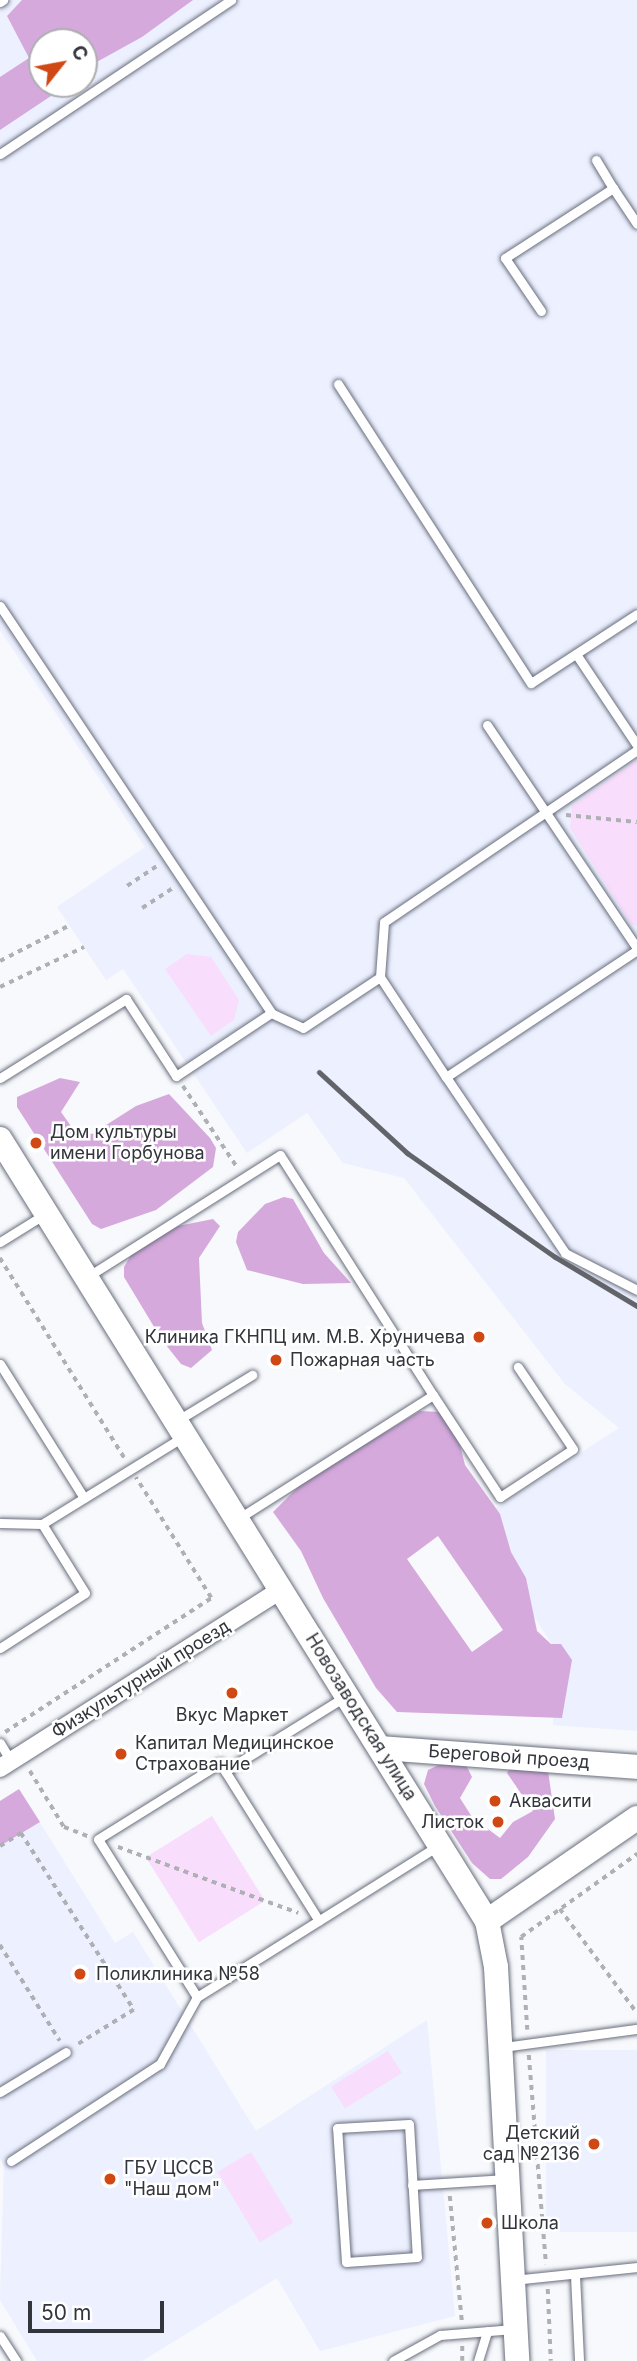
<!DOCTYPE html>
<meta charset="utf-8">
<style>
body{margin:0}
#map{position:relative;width:637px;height:2361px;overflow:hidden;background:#f7f9fc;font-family:Inter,sans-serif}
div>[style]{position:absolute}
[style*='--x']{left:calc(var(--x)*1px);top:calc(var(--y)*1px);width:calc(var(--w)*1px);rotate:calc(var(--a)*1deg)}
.built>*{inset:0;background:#ecf0ff;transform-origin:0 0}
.green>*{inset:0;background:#f9ddfc;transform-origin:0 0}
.forest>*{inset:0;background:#d6a9dd}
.path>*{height:3.5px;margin-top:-1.75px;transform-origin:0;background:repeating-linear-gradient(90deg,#aeb0b4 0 5px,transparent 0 10px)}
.roads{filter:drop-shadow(0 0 2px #696e7d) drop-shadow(0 0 2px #696e7d)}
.lane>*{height:9px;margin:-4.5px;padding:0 4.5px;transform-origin:4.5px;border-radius:4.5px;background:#fff}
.street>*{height:18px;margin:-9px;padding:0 9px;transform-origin:9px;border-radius:9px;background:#fff}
.secondary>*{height:24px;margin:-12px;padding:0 12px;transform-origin:12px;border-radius:12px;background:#fff}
.rail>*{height:5px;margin:-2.5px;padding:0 2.5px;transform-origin:2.5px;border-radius:2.5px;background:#62646a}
.dots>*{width:19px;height:19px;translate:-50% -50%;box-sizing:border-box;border:4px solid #fff;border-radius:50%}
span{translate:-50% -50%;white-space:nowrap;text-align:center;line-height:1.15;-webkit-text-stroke:5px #fff;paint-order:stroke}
.poi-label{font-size:18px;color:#33353c}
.left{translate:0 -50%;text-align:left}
.right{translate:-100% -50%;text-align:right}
.street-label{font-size:18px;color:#33353c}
.north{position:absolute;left:28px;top:28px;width:70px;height:70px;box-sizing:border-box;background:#fff;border:2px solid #adaeb1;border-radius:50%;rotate:59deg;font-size:19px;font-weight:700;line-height:28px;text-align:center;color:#33353c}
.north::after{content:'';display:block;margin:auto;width:24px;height:32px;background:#d04914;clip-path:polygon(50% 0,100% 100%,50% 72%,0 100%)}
.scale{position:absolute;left:28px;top:2301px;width:136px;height:32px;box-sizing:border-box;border:4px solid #33353c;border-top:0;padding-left:9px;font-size:21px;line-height:24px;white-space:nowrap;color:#33353c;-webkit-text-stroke:5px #fff;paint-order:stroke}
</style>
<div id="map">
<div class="built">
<i style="clip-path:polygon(evenodd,0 0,637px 0,637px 1731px,553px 1725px,558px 1654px,474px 1522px,619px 1428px,565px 1384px,404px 1178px,343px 1163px,307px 1113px,247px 1153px,123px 969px,106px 980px,57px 907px,145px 847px,0 630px,0 0,42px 42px,84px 42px,84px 84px,42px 84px,42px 42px)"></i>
<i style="clip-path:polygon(19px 1789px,115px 1943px,133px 1932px,256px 2131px,427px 2020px,455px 2316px,320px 2351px,277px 2278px,142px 2361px,37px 2361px,0 2300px,4px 2166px,0 2159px,0 1801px)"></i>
<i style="left:637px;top:2050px;width:182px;height:91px;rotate:90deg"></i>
</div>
<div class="green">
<i style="clip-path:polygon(637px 760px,637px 926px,631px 924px,570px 828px,572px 806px)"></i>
<i style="clip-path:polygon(187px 954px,211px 957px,239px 1000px,234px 1020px,211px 1036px,165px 969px)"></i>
<i style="left:212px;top:1816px;width:100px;height:78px;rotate:58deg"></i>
<i style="left:388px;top:2051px;width:26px;height:67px;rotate:58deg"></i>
<i style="left:251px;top:2152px;width:82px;height:39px;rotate:59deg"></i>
</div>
<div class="forest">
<i style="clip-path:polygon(22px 0,193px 0,142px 37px,84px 69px,84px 42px,42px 42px,42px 84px,69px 84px,0 130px,0 77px,29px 58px,7px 16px)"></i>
<i style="clip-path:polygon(60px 1078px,80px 1082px,61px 1112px,73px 1129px,92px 1134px,136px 1106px,169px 1094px,210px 1138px,216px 1148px,213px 1167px,156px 1210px,101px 1229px,92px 1224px,17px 1107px,17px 1097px)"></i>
<i style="clip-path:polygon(284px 1197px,293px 1199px,324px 1253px,351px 1283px,303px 1284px,247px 1270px,236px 1242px,238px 1232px,265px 1204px)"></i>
<i style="clip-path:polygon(213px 1219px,220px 1226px,199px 1258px,202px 1323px,212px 1350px,191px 1368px,181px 1364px,162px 1340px,124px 1277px,124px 1267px,134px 1250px,178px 1226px)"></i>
<i style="clip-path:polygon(evenodd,420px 1411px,440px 1412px,460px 1445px,465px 1465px,500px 1514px,511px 1552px,526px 1578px,537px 1631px,551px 1644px,561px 1644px,572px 1660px,562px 1718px,397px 1712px,376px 1688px,323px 1598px,301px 1551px,273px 1512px,302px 1483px,420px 1411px,438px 1536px,503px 1630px,472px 1652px,407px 1559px,438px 1536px)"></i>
<i style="clip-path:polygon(445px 1762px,465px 1763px,472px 1777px,460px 1798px,472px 1817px,500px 1838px,513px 1822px,533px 1811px,507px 1773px,513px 1764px,548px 1771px,555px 1819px,528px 1857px,501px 1879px,490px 1879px,472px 1863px,435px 1806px,424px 1784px,428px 1770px)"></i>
<i style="clip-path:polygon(19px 1789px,40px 1822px,0 1846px,0 1801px)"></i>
</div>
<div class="path">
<i style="--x:566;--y:815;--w:71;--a:5.6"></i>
<i style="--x:127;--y:886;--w:36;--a:-34"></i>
<i style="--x:142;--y:908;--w:37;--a:-33"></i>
<i style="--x:0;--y:961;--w:79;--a:-27.2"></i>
<i style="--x:0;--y:987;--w:93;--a:-25.5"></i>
<i style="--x:183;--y:1086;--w:97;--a:56.3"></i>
<i style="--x:0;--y:1258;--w:237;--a:58.1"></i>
<i style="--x:5;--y:1732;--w:246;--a:-33"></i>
<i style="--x:211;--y:1598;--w:142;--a:-122"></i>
<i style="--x:30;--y:1771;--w:66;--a:58.7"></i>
<i style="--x:64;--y:1827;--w:26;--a:21"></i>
<i style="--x:0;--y:1846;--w:25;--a:-32"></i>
<i style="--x:21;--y:1833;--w:210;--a:57.4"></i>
<i style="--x:134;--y:2010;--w:67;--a:148.4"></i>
<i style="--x:118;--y:1847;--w:192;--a:20.1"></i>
<i style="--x:560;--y:1909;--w:129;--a:53.5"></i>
<i style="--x:0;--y:1945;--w:113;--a:58"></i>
<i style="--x:527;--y:2030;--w:93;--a:-93.7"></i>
<i style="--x:521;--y:1937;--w:143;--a:-35.6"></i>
<i style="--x:529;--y:2055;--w:210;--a:85.3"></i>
<i style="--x:450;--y:2196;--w:125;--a:84.5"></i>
<i style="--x:548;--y:2289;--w:72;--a:87.6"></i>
<i style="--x:462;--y:2361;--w:15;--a:-90"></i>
</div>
<div class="roads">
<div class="lane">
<i style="--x:0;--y:2;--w:4;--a:-34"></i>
<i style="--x:0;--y:154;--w:278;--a:-33.7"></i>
<i style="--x:596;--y:160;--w:33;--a:59"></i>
<i style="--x:541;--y:311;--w:64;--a:-124.2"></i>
<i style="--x:505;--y:258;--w:129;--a:-32.9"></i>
<i style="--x:613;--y:188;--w:43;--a:56.3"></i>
<i style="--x:338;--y:384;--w:356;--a:57.2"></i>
<i style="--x:531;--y:683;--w:126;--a:-33.1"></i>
<i style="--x:0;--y:606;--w:489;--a:56.3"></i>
<i style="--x:271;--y:1013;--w:35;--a:25"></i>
<i style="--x:303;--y:1028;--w:92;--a:-33.5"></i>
<i style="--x:380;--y:977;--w:120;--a:56.6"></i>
<i style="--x:446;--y:1077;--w:229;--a:-33.6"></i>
<i style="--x:576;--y:654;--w:110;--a:56.2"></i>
<i style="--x:487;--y:725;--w:269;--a:56.1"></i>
<i style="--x:380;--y:977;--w:55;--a:-85.8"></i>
<i style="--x:384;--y:922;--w:306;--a:-34.2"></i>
<i style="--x:446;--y:1077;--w:212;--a:55.9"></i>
<i style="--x:565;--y:1253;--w:81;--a:27.2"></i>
<i style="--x:0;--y:1078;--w:149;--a:-32.1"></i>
<i style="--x:126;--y:999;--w:92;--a:57"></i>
<i style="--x:176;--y:1076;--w:114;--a:-33.6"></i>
<i style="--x:0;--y:1242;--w:53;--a:-31.9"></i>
<i style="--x:87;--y:1277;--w:228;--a:-32.3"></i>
<i style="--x:280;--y:1155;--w:285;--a:57.5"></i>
<i style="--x:433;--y:1395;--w:230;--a:147.6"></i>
<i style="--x:0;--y:1364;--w:158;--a:57.9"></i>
<i style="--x:433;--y:1395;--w:122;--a:56.7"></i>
<i style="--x:500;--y:1497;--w:87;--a:-33.3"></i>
<i style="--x:573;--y:1449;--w:99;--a:-123.9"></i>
<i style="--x:178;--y:1420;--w:87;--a:-31.3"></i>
<i style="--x:0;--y:1523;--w:42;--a:1.4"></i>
<i style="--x:0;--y:1648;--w:101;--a:-32.9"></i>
<i style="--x:85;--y:1593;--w:81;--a:-121.9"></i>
<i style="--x:42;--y:1524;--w:166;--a:-31.7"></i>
<i style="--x:0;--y:1743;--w:21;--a:59"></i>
<i style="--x:225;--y:1771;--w:142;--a:-31.8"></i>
<i style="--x:197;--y:1997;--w:186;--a:-122.1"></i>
<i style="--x:98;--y:1839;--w:144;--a:-31.9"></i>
<i style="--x:220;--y:1763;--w:186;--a:57.9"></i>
<i style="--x:503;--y:2047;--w:135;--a:-7.7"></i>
<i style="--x:0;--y:2092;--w:77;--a:-31.2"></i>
<i style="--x:409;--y:2124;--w:133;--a:86.6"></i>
<i style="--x:417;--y:2257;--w:71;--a:176"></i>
<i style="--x:346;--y:2262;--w:134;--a:-93.8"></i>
<i style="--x:337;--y:2128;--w:72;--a:-3.2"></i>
<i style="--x:11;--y:2161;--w:178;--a:-33.1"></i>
<i style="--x:160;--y:2064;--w:77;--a:-61.1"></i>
<i style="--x:197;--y:1997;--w:286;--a:-32.1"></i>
<i style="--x:412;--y:2185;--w:94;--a:-3.7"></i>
<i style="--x:575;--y:2275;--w:86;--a:87.3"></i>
<i style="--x:513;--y:2280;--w:125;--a:-6"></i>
<i style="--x:0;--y:2336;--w:30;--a:57"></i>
<i style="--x:393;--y:2361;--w:54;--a:-29"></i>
<i style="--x:440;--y:2335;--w:74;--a:-4.6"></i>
<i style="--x:478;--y:2361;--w:31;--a:-73"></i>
</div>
<div class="street">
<i style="--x:0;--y:1768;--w:333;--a:-32.4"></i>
</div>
<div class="secondary">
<i style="--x:0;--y:1139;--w:921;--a:58.09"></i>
<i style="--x:487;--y:1921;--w:47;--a:78.9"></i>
<i style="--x:496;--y:1967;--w:395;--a:86.9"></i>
<i style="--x:381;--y:1748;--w:257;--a:4.2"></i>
<i style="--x:487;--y:1921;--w:182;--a:-34.5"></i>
</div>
</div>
<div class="rail">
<i style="--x:319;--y:1072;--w:120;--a:42.6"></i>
<i style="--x:407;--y:1153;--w:181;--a:35.1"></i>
<i style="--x:555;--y:1257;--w:96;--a:30.9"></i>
</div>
<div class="dots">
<i style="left:36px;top:1143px;background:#d04914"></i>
<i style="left:479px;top:1337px;background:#d04914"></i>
<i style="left:276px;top:1360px;background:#d04914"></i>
<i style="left:232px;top:1693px;background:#d04914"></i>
<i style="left:121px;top:1754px;background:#d04914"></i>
<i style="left:495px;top:1801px;background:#d04914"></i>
<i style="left:498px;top:1822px;background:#d04914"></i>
<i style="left:80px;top:1974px;background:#d04914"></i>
<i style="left:594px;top:2144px;background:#d04914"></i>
<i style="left:110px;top:2179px;background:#d04914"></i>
<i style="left:487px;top:2223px;background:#d04914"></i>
</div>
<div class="poi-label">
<span class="left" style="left:50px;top:1143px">Дом культуры<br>имени Горбунова</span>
<span class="right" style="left:465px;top:1337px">Клиника ГКНПЦ им. М.В. Хруничева</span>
<span class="left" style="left:290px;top:1360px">Пожарная часть</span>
<span style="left:232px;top:1715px">Вкус Маркет</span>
<span class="left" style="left:135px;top:1754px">Капитал Медицинское<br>Страхование</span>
<span class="left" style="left:509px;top:1801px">Аквасити</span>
<span class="right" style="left:484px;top:1822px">Листок</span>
<span class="left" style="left:96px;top:1974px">Поликлиника №58</span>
<span class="right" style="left:580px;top:2144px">Детский<br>сад №2136</span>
<span class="left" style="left:124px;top:2179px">ГБУ ЦССВ<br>"Наш дом"</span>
<span class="left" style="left:501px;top:2223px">Школа</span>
</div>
<div class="street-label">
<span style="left:141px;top:1679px;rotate:-32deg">Физкультурный проезд</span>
<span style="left:361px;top:1717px;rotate:58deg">Новозаводская улица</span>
<span style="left:509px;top:1757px;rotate:4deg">Береговой проезд</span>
</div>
<div class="north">С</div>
<div class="scale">50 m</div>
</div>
